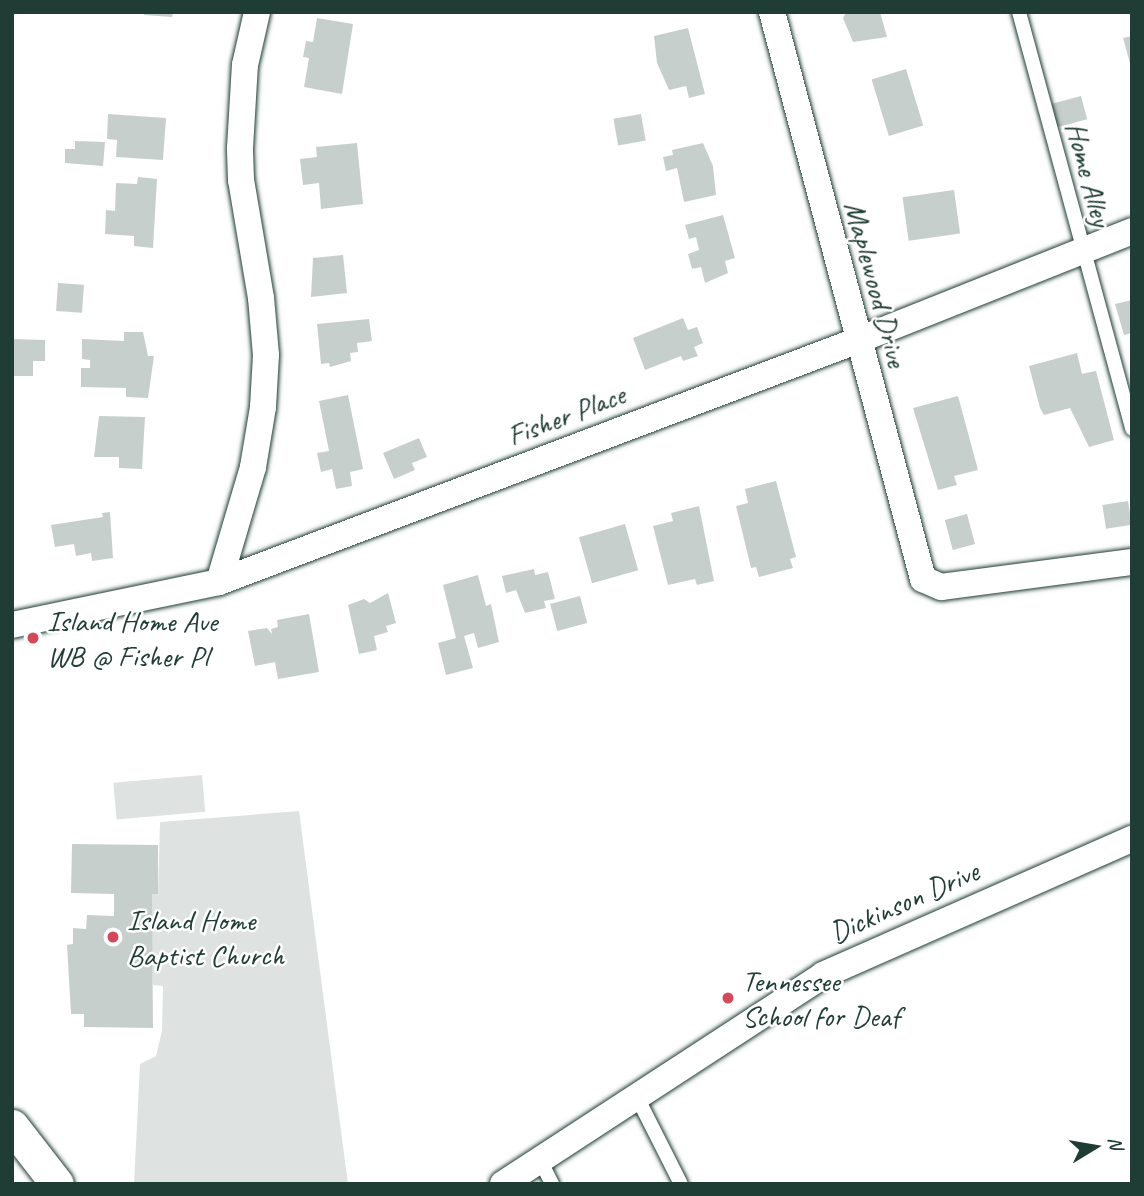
<!DOCTYPE html>
<style>
body{margin:0}
#map{position:relative;width:1144px;height:1196px;overflow:hidden;background:#fff;font-family:Caveat,sans-serif}
div>[style]{position:absolute}
.green>*{inset:0;background:#dee3e2;transform-origin:0 0}
.building>*{inset:0;background:#c7cfcc;transform-origin:0 0}
.roads{filter:drop-shadow(0 0 2px #1f3d34) drop-shadow(0 0 2px #1f3d34)}
.service>*{height:14px;margin:-7px;padding:0 7px;transform-origin:7px;border-radius:7px;background:#fff}
.minor>*{height:26px;margin:-13px;padding:0 13px;transform-origin:13px;border-radius:13px;background:#fff}
.tertiary>*{height:33px;margin:-16.5px;padding:0 16.5px;transform-origin:16.5px;border-radius:16.5px;background:#fff}
.dots>*{width:19px;height:19px;translate:-50% -50%;box-sizing:border-box;border:4px solid #fff;border-radius:50%}
span{translate:-50% -50%;white-space:nowrap;text-align:center;line-height:1.15;-webkit-text-stroke:5px #fff;paint-order:stroke}
.street-label{font-size:30px;color:#1f3d34}
.poi-label{font-size:30px;color:#1f3d34}
.left{translate:0 -50%;text-align:left}
.frame{position:absolute;inset:0;border:14px solid #1f3d34;pointer-events:none}
.north{position:absolute;left:1060px;top:1112px;width:70px;height:70px;-webkit-text-stroke:5px #fff;paint-order:stroke;rotate:79deg;font-size:19px;font-weight:700;line-height:28px;text-align:center;color:#1f3d34}
.north::after{content:'';display:block;margin:auto;width:24px;height:32px;background:#1f3d34;clip-path:polygon(50% 0,100% 100%,50% 72%,0 100%)}
</style>
<div id="map">
<div class="green">
<i style="left:202px;top:775px;width:37px;height:89px;rotate:85deg"></i>
<i style="clip-path:polygon(299px 811px,348px 1184px,134px 1184px,140px 1064px,156px 1056px,162px 1031px,163px 986px,153px 985px,151px 915px,152px 894px,158px 894px,160px 822px)"></i>
</div>
<div class="building">
<i style="clip-path:polygon(145px 12px,173px 12px,172px 17px,144px 15px)"></i>
<i style="clip-path:polygon(846px 12px,880px 12px,887px 37px,853px 42px,843px 18px)"></i>
<i style="clip-path:polygon(317px 18px,353px 24px,342px 94px,304px 87px,309px 58px,303px 57px,306px 41px,313px 42px)"></i>
<i style="clip-path:polygon(688px 28px,705px 94px,689px 98px,686px 86px,669px 90px,657px 63px,654px 36px)"></i>
<i style="clip-path:polygon(1132px 36px,1132px 67px,1131px 67px,1123px 38px)"></i>
<i style="left:906px;top:69px;width:59px;height:36px;rotate:73deg"></i>
<i style="left:1081px;top:96px;width:24px;height:31px;rotate:75deg"></i>
<i style="clip-path:polygon(108px 114px,166px 118px,163px 160px,116px 157px,117px 140px,107px 139px)"></i>
<i style="left:641px;top:114px;width:27px;height:28px;rotate:80deg"></i>
<i style="clip-path:polygon(75px 141px,105px 142px,103px 166px,65px 163px,65px 149px,75px 149px)"></i>
<i style="clip-path:polygon(357px 143px,363px 204px,321px 209px,319px 183px,303px 185px,300px 159px,317px 157px,316px 147px)"></i>
<i style="clip-path:polygon(703px 143px,713px 166px,716px 195px,684px 202px,677px 168px,666px 171px,663px 157px,673px 155px,672px 150px)"></i>
<i style="clip-path:polygon(138px 177px,157px 179px,153px 248px,134px 246px,134px 236px,105px 234px,106px 210px,115px 211px,116px 183px,137px 184px)"></i>
<i style="left:954px;top:190px;width:44px;height:52px;rotate:82deg"></i>
<i style="clip-path:polygon(723px 215px,735px 258px,725px 261px,728px 273px,705px 283px,701px 267px,692px 269px,688px 254px,699px 250px,696px 237px,689px 239px,685px 225px)"></i>
<i style="clip-path:polygon(343px 255px,347px 293px,311px 297px,313px 258px)"></i>
<i style="left:58px;top:283px;width:26px;height:28px;rotate:4deg"></i>
<i style="clip-path:polygon(1132px 300px,1132px 333px,1124px 335px,1115px 304px)"></i>
<i style="clip-path:polygon(683px 318px,688px 330px,697px 327px,703px 343px,694px 347px,698px 356px,683px 361px,681px 356px,645px 370px,633px 338px)"></i>
<i style="clip-path:polygon(369px 319px,372px 341px,357px 343px,358px 352px,350px 353px,351px 361px,330px 367px,329px 363px,321px 364px,317px 324px)"></i>
<i style="clip-path:polygon(124px 332px,143px 332px,148px 356px,154px 356px,148px 398px,126px 397px,126px 388px,81px 387px,81px 368px,90px 368px,90px 360px,82px 359px,82px 339px,124px 341px)"></i>
<i style="clip-path:polygon(13px 339px,45px 340px,45px 361px,33px 361px,33px 376px,12px 376px)"></i>
<i style="clip-path:polygon(1077px 353px,1082px 374px,1071px 376px,1096px 371px,1114px 440px,1089px 447px,1070px 408px,1044px 415px,1040px 408px,1029px 366px)"></i>
<i style="clip-path:polygon(348px 395px,363px 469px,350px 472px,352px 486px,336px 489px,332px 469px,321px 472px,317px 453px,329px 451px,319px 401px)"></i>
<i style="clip-path:polygon(958px 396px,978px 470px,954px 476px,957px 485px,938px 490px,913px 408px)"></i>
<i style="clip-path:polygon(99px 416px,145px 417px,142px 469px,119px 468px,119px 457px,94px 457px)"></i>
<i style="clip-path:polygon(419px 438px,427px 457px,412px 463px,415px 470px,394px 479px,383px 453px)"></i>
<i style="clip-path:polygon(776px 481px,796px 557px,790px 559px,793px 568px,759px 577px,756px 567px,751px 568px,736px 506px,748px 503px,745px 489px)"></i>
<i style="left:1128px;top:501px;width:24px;height:26px;rotate:81deg"></i>
<i style="clip-path:polygon(699px 506px,714px 581px,697px 585px,695px 579px,668px 585px,653px 526px,673px 521px,671px 513px)"></i>
<i style="clip-path:polygon(110px 512px,113px 558px,92px 561px,91px 553px,76px 556px,74px 544px,55px 547px,51px 525px,103px 517px,102px 513px)"></i>
<i style="left:967px;top:514px;width:31px;height:23px;rotate:75deg"></i>
<i style="left:625px;top:524px;width:48px;height:48px;rotate:74deg"></i>
<i style="clip-path:polygon(534px 569px,535px 575px,548px 572px,555px 599px,544px 601px,546px 608px,525px 613px,516px 590px,506px 593px,502px 576px)"></i>
<i style="clip-path:polygon(478px 575px,486px 606px,491px 604px,499px 642px,478px 648px,474px 633px,464px 636px,473px 668px,446px 675px,438px 643px,456px 638px,443px 585px)"></i>
<i style="clip-path:polygon(388px 593px,396px 623px,386px 626px,388px 632px,374px 636px,377px 650px,359px 654px,348px 605px,364px 599px,370px 603px)"></i>
<i style="left:580px;top:596px;width:28px;height:31px;rotate:75deg"></i>
<i style="clip-path:polygon(309px 614px,319px 672px,278px 679px,275px 662px,255px 666px,248px 631px,267px 628px,272px 634px,271px 629px,278px 627px,277px 620px)"></i>
<i style="clip-path:polygon(72px 844px,158px 845px,158px 894px,152px 894px,153px 1028px,84px 1027px,84px 1014px,71px 1014px,67px 945px,73px 944px,73px 928px,86px 929px,87px 915px,114px 916px,114px 894px,71px 893px)"></i>
</div>
<div class="roads">
<div class="service">
<i style="left:1019px;top:12px;width:432px;rotate:74.8deg"></i>
<i style="left:637px;top:1097px;width:97px;rotate:63.2deg"></i>
<i style="left:540px;top:1160px;width:27px;rotate:63deg"></i>
</div>
<div class="minor">
<i style="left:772px;top:12px;width:587px;rotate:75.09deg"></i>
<i style="left:923px;top:579px;width:20px;rotate:24deg"></i>
<i style="left:941px;top:587px;width:193px;rotate:-7.5deg"></i>
<i style="left:219px;top:582px;width:120px;rotate:-73.5deg"></i>
<i style="left:253px;top:467px;width:61px;rotate:-80.5deg"></i>
<i style="left:263px;top:407px;width:52px;rotate:-86.7deg"></i>
<i style="left:266px;top:355px;width:57px;rotate:-95deg"></i>
<i style="left:261px;top:298px;width:120px;rotate:-99.6deg"></i>
<i style="left:241px;top:180px;width:32px;rotate:-92deg"></i>
<i style="left:240px;top:148px;width:83px;rotate:-86.6deg"></i>
<i style="left:245px;top:65px;width:54px;rotate:-77.2deg"></i>
<i style="left:12px;top:625px;width:211px;rotate:-11.7deg"></i>
<i style="left:219px;top:582px;width:681px;rotate:-20.72deg"></i>
<i style="left:856px;top:341px;width:297px;rotate:-21.7deg"></i>
<i style="left:503px;top:1184px;width:382px;rotate:-33.1deg"></i>
<i style="left:823px;top:975px;width:338px;rotate:-23.8deg"></i>
</div>
<div class="tertiary">
<i style="left:12px;top:1126px;width:73px;rotate:52.2deg"></i>
</div>
</div>
<div class="dots">
<i style="left:33px;top:638px;background:#d1495b"></i>
<i style="left:113px;top:937px;background:#d1495b"></i>
<i style="left:728px;top:998px;background:#d1495b"></i>
</div>
<div class="street-label">
<span style="left:1089px;top:174px;rotate:75deg">Home Alley</span>
<span style="left:876px;top:284px;rotate:75deg">Maplewood Drive</span>
<span style="left:566px;top:415px;rotate:-21deg">Fisher Place</span>
<span style="left:904px;top:902px;rotate:-24deg">Dickinson Drive</span>
</div>
<div class="poi-label">
<span class="left" style="left:47px;top:638px">Island Home Ave<br>WB @ Fisher Pl</span>
<span class="left" style="left:127px;top:937px">Island Home<br>Baptist Church</span>
<span class="left" style="left:742px;top:998px">Tennessee<br>School for Deaf</span>
</div>
<div class="frame"></div>
<div class="north">N</div>
</div>
